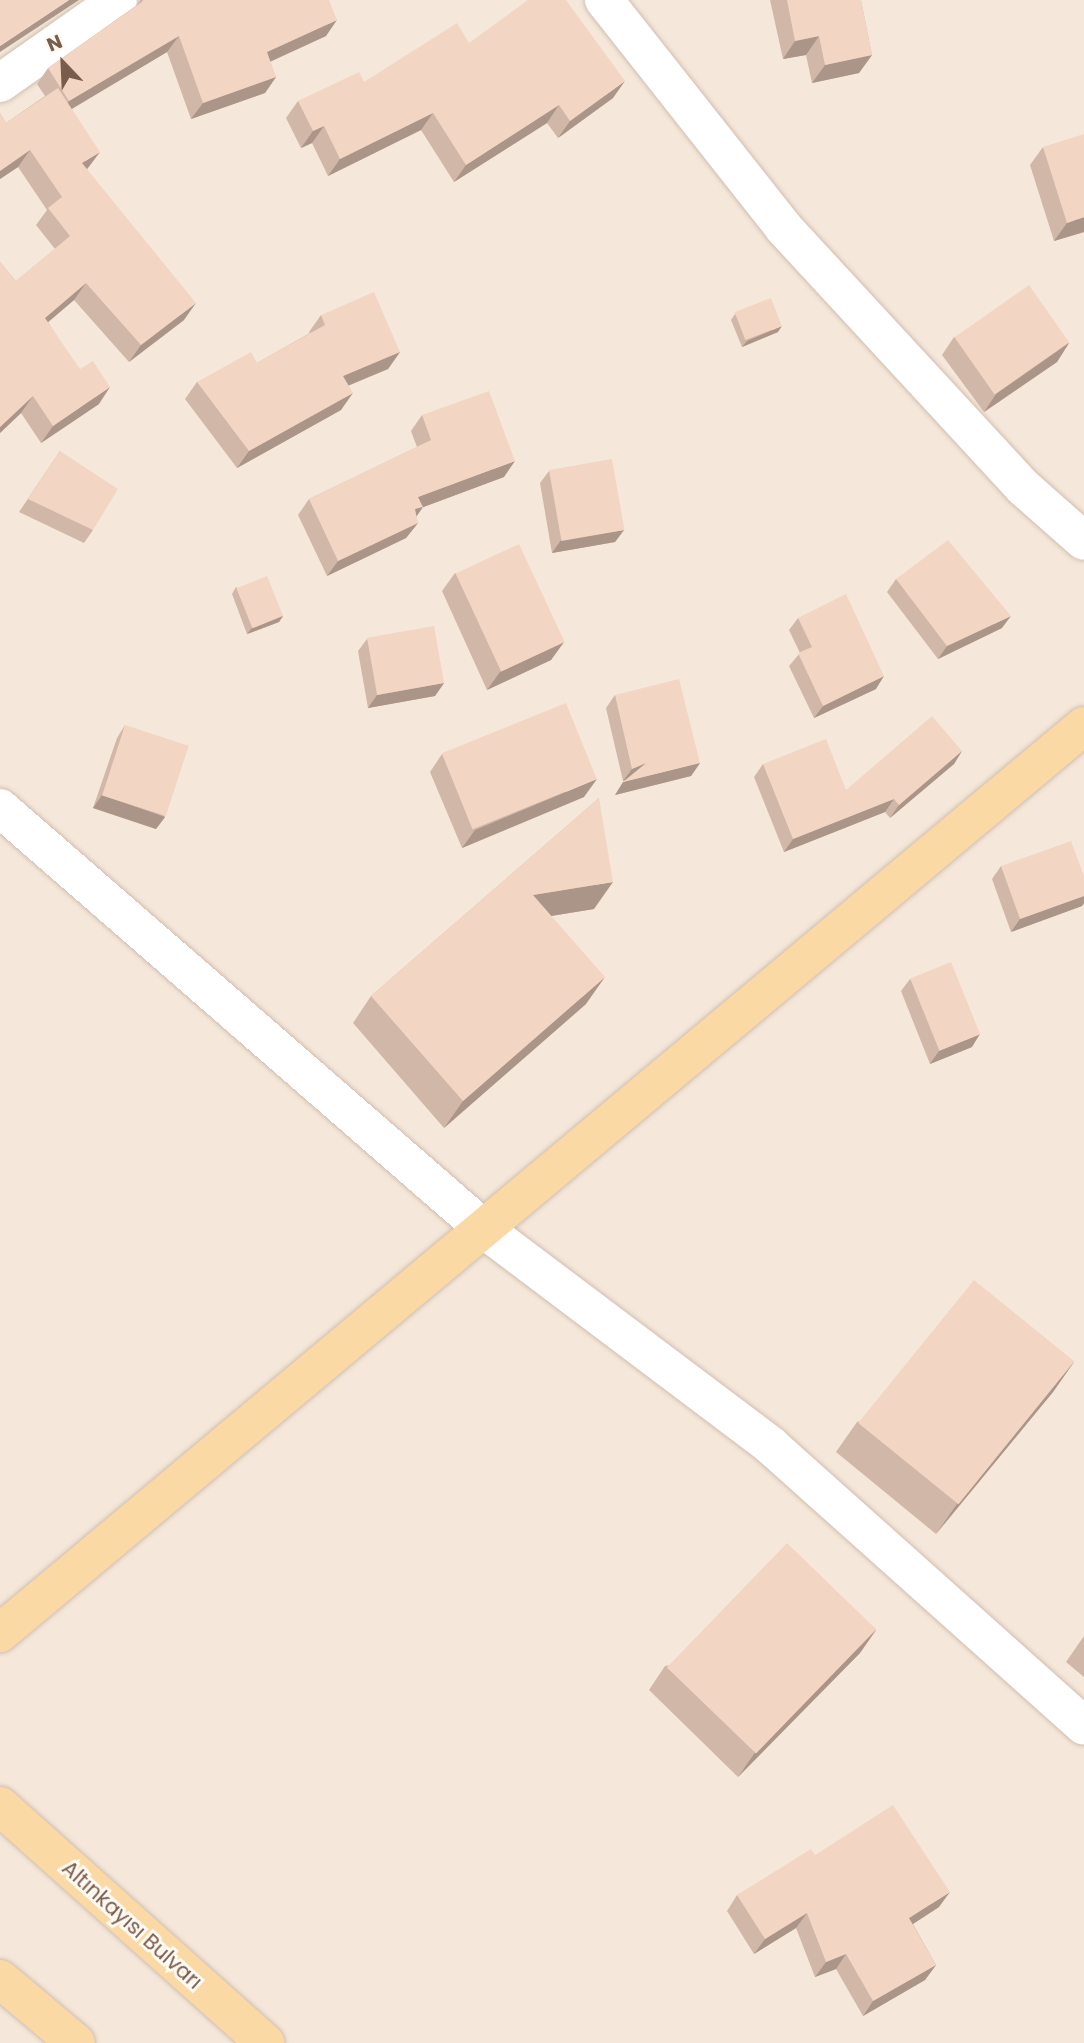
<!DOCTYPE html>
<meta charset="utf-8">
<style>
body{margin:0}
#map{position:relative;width:1084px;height:2043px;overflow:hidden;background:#fdf6ec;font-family:Poppins,sans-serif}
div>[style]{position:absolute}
.residential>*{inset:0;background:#f5e8da;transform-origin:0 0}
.roads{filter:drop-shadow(0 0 2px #d1beb0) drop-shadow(0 0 2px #d1beb0)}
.minor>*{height:38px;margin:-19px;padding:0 19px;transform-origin:19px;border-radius:19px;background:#fff}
.major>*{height:38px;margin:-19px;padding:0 19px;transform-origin:19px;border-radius:19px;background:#fbd9a5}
.wall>*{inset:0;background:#d1b7a8}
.shaded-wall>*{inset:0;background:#aa9588}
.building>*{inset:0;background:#f3d5c3;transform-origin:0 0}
span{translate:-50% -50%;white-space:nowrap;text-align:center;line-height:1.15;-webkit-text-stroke:6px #fffaf3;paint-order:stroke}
.street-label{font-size:21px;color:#7a5c4d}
.north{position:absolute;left:28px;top:28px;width:70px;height:70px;-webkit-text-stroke:5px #fffaf3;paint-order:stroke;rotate:337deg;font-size:19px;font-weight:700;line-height:28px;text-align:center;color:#7a5c4d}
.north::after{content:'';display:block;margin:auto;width:24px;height:32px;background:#7a5c4d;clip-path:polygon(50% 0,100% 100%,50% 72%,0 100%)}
</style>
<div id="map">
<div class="residential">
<i style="left:0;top:0;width:1084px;height:2043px"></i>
</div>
<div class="roads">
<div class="minor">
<i style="left:604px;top:0;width:289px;rotate:51.7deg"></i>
<i style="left:783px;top:227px;width:354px;rotate:47.3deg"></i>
<i style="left:1023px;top:487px;width:81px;rotate:41.5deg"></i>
<i style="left:0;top:83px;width:144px;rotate:-35.1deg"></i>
<i style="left:0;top:808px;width:643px;rotate:41.03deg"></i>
<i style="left:485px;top:1230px;width:357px;rotate:37deg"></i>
<i style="left:770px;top:1445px;width:421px;rotate:41.8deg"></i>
</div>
<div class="major">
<i style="left:0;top:1633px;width:1413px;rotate:-39.92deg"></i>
<i style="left:0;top:1806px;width:356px;rotate:41.8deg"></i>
<i style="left:0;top:1979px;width:99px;rotate:40.1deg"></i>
</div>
</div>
<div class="wall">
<i style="clip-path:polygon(140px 0,329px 0,326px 36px,270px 62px,276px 77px,265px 93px,191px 119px,167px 52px,72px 109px,88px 168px,87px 169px,184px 320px,129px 362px,74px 300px,48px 322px,99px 404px,41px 443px,21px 413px,0 433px,0 262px,16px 281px,55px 249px,36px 225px,47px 210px,18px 167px,0 179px,0 113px,6px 123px,45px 96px,37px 84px,48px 68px,137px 5px)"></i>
<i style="clip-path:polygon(770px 0,861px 0,872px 55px,859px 73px,812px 83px,806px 55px,783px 59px)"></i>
<i style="clip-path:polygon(469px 43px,613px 98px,558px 138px,547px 123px,454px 182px,421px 130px,328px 176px,312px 143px,301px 148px,286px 118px,298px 101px,364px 82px)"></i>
<i style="clip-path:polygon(1043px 147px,1084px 232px,1054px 241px,1030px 165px)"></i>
<i style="clip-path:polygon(735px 314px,778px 332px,742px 347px,731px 320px)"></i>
<i style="clip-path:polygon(321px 315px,400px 352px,388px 369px,348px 385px,341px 410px,237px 468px,185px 399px,197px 382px,257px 363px,310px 333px,309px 332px)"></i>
<i style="clip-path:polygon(954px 337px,1069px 343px,1057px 362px,984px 412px,942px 355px)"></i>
<i style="clip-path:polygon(422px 415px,504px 477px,423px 507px,416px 516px,418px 523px,406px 538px,327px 576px,298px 515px,309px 499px,417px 447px,411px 431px)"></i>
<i style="clip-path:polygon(60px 451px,93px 530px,84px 543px,19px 512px)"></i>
<i style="clip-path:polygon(549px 471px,624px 530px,615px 542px,552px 553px,540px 483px)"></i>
<i style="clip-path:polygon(455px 573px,564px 642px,551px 660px,487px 690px,442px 591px)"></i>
<i style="clip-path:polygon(896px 579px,1002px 628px,938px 659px,887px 592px)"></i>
<i style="clip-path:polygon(236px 587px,283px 616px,279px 622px,247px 634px,232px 594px)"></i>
<i style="clip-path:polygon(798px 618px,876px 689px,814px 718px,789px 666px,800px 653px,789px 630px)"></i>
<i style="clip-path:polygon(367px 639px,444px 683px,435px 696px,368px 708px,358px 651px)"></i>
<i style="clip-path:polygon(615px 695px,700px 763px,691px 776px,615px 795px,626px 780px,623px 781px,606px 708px)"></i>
<i style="clip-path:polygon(125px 725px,165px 817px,156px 829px,93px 808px,117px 738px)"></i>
<i style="clip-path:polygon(962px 751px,954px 764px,890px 818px,885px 812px,784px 852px,754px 777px,763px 764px,846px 790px)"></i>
<i style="clip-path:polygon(442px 754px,584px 797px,462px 848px,430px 772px)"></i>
<i style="clip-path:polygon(599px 798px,594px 909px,551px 916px,586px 1004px,444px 1128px,353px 1023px,371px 996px)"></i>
<i style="clip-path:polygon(1001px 866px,1084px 876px,1084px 903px,1082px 906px,1011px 932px,992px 879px)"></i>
<i style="clip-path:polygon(910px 979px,972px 1047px,930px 1064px,901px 991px)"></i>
<i style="clip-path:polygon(1074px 1362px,1053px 1392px,936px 1534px,836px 1452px,857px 1422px)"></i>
<i style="clip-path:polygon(876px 1630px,860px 1653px,738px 1777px,649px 1690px,665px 1666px)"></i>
<i style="clip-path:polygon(1084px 1636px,1084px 1677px,1066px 1662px)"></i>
<i style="clip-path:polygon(815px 1855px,939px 1907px,913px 1924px,936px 1965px,925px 1980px,863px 2016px,836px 1969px,815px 1977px,796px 1928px,754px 1954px,727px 1911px,737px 1895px)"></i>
</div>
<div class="shaded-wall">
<i style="clip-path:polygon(69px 0,79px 0,0 52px,0 46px)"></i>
<i style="clip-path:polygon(337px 20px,326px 36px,256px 68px,267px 52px)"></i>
<i style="clip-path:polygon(179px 36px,167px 52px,58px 117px,69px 101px)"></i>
<i style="clip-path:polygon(819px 36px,806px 55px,783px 59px,795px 41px)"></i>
<i style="clip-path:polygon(872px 55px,859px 73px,812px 83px,825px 65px)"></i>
<i style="clip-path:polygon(276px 77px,265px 93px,191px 119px,203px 103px)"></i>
<i style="clip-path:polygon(625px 81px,613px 98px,558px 138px,570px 121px)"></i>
<i style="clip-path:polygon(559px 105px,547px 123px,454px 182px,466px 165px)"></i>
<i style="clip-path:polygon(433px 113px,421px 130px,328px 176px,340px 159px)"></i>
<i style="clip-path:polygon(324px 126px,312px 143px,301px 148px,313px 131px)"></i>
<i style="clip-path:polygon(30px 150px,18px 167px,0 179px,0 171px)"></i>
<i style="clip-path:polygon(100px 152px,88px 168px,70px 180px,82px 163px)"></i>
<i style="clip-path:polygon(1084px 217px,1084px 232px,1054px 241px,1067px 223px)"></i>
<i style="clip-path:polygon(86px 283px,74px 300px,33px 335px,45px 318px)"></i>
<i style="clip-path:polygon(196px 303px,184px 320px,129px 362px,141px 345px)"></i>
<i style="clip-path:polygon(782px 326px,778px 332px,742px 347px,747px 341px)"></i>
<i style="clip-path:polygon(1069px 343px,1057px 362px,984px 412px,996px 394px)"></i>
<i style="clip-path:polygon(400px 352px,388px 369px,331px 393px,343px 376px)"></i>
<i style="clip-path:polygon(110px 387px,99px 404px,41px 443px,53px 426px)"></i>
<i style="clip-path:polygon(353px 393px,341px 410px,237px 468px,249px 451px)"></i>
<i style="clip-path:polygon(33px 396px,21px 413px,0 433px,0 427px)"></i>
<i style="clip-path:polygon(515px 461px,504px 477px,421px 508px,423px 507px,412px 523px,418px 497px)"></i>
<i style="clip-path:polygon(418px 523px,406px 538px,327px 576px,338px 561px)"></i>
<i style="clip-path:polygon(624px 530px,615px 542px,552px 553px,561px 540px)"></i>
<i style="clip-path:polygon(283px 616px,279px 622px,247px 634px,252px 628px)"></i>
<i style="clip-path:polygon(1011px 616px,1002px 628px,938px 659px,947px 646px)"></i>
<i style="clip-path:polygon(564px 642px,551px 660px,487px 690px,500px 672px)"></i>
<i style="clip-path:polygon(884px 676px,876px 689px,814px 718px,823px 706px)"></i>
<i style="clip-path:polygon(444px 683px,435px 696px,368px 708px,377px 695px)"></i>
<i style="clip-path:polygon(962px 751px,954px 764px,890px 818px,899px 805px)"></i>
<i style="clip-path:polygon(646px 763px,637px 776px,623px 781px,632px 769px)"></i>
<i style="clip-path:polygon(700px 763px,691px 776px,615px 795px,623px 782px)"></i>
<i style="clip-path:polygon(597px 779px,584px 797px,462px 848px,475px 830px)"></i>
<i style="clip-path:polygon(102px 795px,165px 817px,156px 829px,93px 808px)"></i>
<i style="clip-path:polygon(894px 799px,885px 812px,784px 852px,793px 839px)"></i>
<i style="clip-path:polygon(613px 882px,594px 909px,514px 922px,533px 895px)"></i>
<i style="clip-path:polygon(1084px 896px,1084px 903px,1082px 906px,1011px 932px,1020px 919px)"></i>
<i style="clip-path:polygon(605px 977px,586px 1004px,444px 1128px,463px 1101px)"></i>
<i style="clip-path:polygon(980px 1034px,972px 1047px,930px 1064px,939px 1051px)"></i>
<i style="clip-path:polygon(1074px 1362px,1053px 1392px,936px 1534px,957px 1504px)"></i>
<i style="clip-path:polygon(876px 1630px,860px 1653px,738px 1777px,754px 1754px)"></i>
<i style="clip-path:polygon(950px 1892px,939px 1907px,899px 1933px,909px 1918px)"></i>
<i style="clip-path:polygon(807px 1913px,796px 1928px,754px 1954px,765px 1939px)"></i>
<i style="clip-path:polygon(846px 1954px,836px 1969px,815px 1977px,826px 1962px)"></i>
<i style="clip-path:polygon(936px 1965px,925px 1980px,863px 2016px,873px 2001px)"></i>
</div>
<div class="building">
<i style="clip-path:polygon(0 0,69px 0,0 46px)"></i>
<i style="clip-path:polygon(143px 0,329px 0,337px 20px,267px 52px,276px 77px,203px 103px,179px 36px,69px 101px,48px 68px,142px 2px)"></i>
<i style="clip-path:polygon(528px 0,566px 0,625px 81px,570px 121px,559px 105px,466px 165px,433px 113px,340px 159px,324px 126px,313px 131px,298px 101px,359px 72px,364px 82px,457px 23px,469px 43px)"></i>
<i style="clip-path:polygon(787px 0,861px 0,872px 55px,825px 65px,819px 36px,795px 41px)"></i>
<i style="clip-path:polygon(58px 88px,100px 152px,82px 163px,196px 303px,141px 345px,86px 283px,45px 318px,80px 369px,93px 361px,110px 387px,53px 426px,33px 396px,0 427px,0 262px,16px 281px,70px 236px,48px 208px,62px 197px,30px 150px,0 171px,0 113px,6px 123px)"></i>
<i style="clip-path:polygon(1084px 134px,1084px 217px,1067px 223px,1043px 147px)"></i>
<i style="left:1029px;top:285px;width:70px;height:91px;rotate:55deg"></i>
<i style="clip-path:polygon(374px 292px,400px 352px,343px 376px,353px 393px,249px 451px,197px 382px,251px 352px,257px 363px,325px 325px,321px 315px)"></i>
<i style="left:771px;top:298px;width:30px;height:39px;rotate:69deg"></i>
<i style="clip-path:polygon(489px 391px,515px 461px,418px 497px,423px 507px,415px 509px,418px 523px,338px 561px,309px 499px,431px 440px,422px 415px)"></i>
<i style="clip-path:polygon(60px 451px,118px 489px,93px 530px,28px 499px)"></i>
<i style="left:612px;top:459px;width:72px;height:64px;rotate:80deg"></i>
<i style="clip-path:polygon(948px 540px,1011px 616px,947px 646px,896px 579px)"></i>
<i style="left:519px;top:544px;width:108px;height:70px;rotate:65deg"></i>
<i style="left:267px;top:576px;width:43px;height:33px;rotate:68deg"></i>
<i style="clip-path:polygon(846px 594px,884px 676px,823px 706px,798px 653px,812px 647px,798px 618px)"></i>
<i style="left:434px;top:626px;width:58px;height:68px;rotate:80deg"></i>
<i style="clip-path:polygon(679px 679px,700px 763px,623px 782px,646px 763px,632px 769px,615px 695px)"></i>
<i style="left:566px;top:703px;width:82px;height:134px;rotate:68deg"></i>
<i style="clip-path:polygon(932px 716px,962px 751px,899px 805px,894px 799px,793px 839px,763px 764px,826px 739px,846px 790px)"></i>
<i style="left:125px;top:725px;width:67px;height:74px;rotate:18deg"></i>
<i style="clip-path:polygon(599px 798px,613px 882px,533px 895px,605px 977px,463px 1101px,371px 996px)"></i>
<i style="clip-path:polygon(1071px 841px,1084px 876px,1084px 896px,1020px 919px,1001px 866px)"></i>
<i style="left:951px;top:962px;width:78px;height:44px;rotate:68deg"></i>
<i style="left:974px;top:1280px;width:129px;height:184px;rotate:39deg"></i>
<i style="left:787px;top:1543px;width:124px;height:173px;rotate:44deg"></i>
<i style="clip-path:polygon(893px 1805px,950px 1892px,909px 1918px,936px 1965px,873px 2001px,846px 1954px,826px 1962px,807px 1913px,765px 1939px,737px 1895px,811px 1849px,815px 1855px)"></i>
</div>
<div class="street-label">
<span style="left:132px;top:1925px;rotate:42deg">Altınkayısı Bulvarı</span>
</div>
<div class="north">N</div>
</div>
